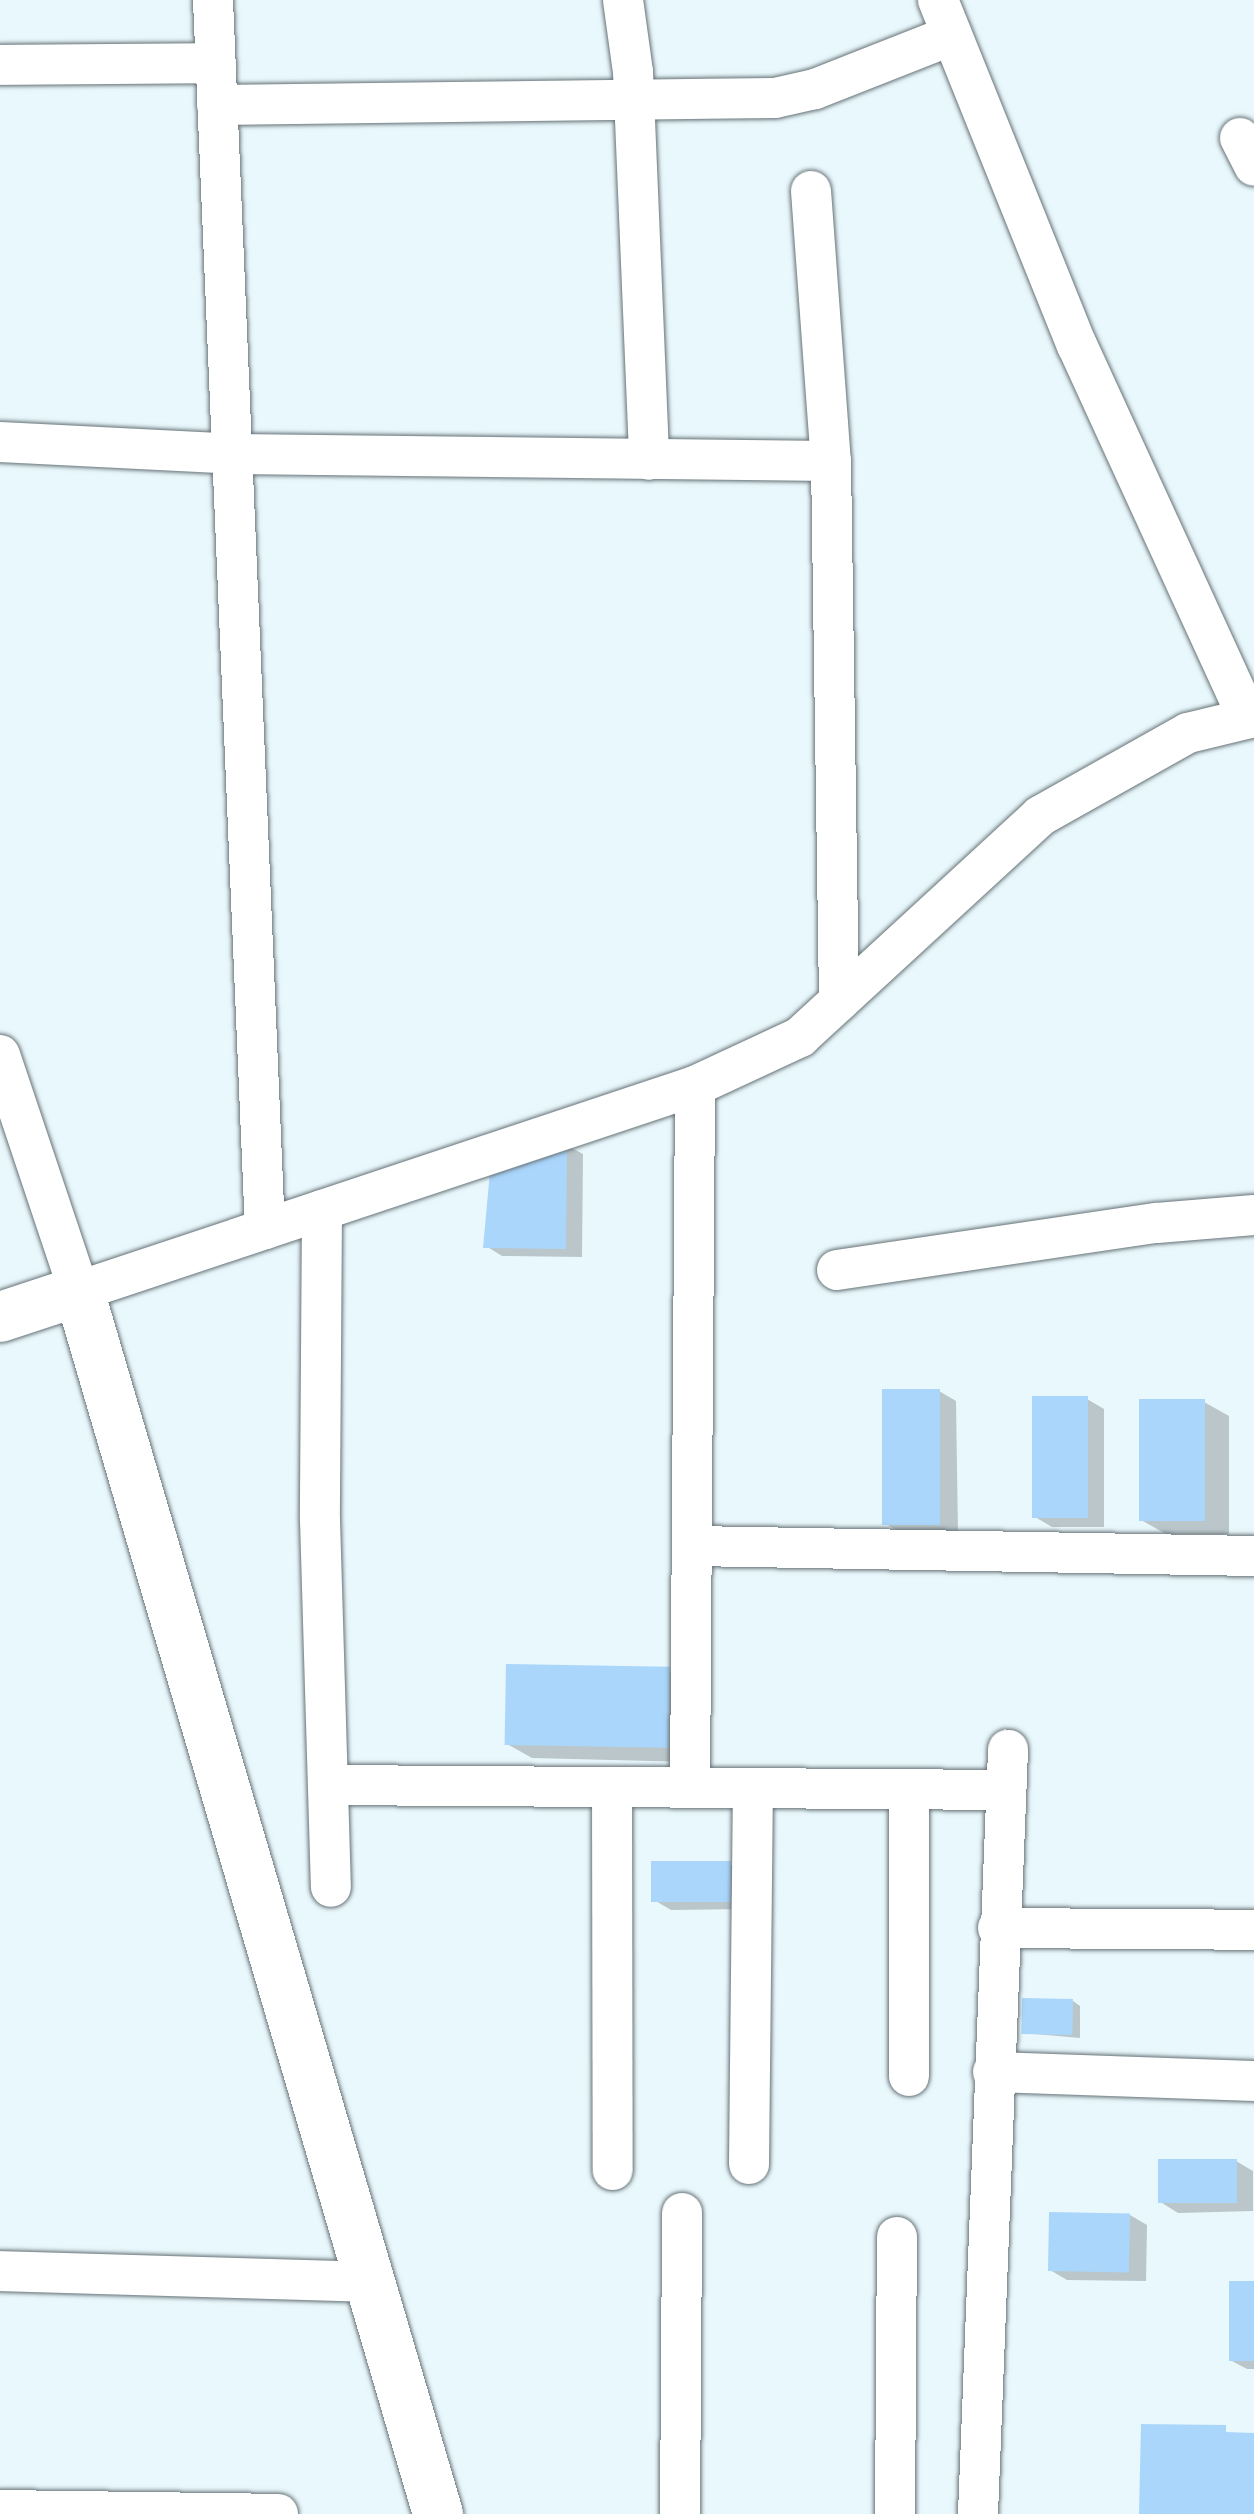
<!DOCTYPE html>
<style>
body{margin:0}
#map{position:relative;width:1254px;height:2514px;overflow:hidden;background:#e9f8fc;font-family:"IBM Plex Sans",sans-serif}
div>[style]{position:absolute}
.shadow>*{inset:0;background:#0003}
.building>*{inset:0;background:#abd6fc;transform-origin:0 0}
.roads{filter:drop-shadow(0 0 2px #667277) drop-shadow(0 0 2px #667277)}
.minor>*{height:40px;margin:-20px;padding:0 20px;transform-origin:20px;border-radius:20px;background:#fff}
.tertiary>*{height:50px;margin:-25px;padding:0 25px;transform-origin:25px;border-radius:25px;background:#fff}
span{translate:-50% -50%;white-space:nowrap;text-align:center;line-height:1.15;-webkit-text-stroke:8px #e9f8fc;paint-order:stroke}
</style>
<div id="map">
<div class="shadow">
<i style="clip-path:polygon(566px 1145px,583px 1154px,582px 1257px,502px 1256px,486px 1246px)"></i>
<i style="clip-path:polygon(939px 1391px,956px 1401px,958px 1534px,903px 1534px,886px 1524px)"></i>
<i style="clip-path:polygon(1087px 1399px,1104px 1409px,1104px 1527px,1052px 1527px,1035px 1517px)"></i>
<i style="clip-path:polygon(1204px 1402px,1229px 1416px,1229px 1534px,1166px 1534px,1141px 1520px)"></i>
<i style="clip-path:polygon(669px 1671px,694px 1685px,692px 1762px,532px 1758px,507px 1744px)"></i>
<i style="clip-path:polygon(730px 1864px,747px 1874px,747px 1909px,671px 1910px,654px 1900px)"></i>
<i style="clip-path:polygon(1073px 2001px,1080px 2006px,1080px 2038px,1024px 2033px)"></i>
<i style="clip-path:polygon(1236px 2161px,1253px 2171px,1253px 2211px,1178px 2213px,1162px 2203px)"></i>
<i style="clip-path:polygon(1130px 2215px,1147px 2225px,1146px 2281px,1067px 2280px,1050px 2270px)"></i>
<i style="clip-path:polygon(1254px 2283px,1254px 2369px,1247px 2369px,1230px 2360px)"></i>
</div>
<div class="building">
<i style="clip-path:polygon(567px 1142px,566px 1249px,483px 1248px,491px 1160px)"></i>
<i style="left:882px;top:1389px;width:58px;height:136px"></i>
<i style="left:1032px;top:1396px;width:56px;height:122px"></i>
<i style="left:1139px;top:1399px;width:66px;height:122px"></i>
<i style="left:506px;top:1664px;width:164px;height:81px;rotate:1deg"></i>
<i style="left:651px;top:1861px;width:80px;height:41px"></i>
<i style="left:1022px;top:1998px;width:51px;height:36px;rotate:1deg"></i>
<i style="left:1237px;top:2159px;width:44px;height:79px;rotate:90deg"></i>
<i style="left:1049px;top:2212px;width:81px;height:59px;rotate:1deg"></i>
<i style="left:1229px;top:2281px;width:25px;height:80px"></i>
<i style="clip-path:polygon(1141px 2424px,1226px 2425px,1226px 2432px,1254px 2433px,1254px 2514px,1139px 2514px)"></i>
</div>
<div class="roads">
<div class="minor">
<i style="left:213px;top:0;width:1230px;rotate:87.58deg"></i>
<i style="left:623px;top:0;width:73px;rotate:82.1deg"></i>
<i style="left:633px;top:72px;width:388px;rotate:87.6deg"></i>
<i style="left:938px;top:0;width:372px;rotate:68.1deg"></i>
<i style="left:1077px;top:345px;width:410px;rotate:65.4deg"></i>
<i style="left:0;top:65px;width:215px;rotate:-0.5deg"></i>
<i style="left:217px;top:105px;width:558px;rotate:-0.72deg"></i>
<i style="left:775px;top:98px;width:41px;rotate:-12.7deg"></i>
<i style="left:815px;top:89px;width:147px;rotate:-21.5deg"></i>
<i style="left:1240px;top:138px;width:31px;rotate:63deg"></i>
<i style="left:811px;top:191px;width:271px;rotate:85.8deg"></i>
<i style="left:831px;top:461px;width:540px;rotate:89.15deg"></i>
<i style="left:0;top:442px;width:234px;rotate:2.9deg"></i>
<i style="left:234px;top:454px;width:597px;rotate:0.67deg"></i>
<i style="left:0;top:1055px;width:249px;rotate:71.5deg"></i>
<i style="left:79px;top:1291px;width:649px;rotate:-18.41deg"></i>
<i style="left:695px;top:1086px;width:116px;rotate:-25deg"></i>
<i style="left:800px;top:1037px;width:326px;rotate:-42.6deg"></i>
<i style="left:1040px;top:816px;width:170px;rotate:-29.3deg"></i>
<i style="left:1188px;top:733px;width:68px;rotate:-13.6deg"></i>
<i style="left:322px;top:1210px;width:310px;rotate:90.4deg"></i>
<i style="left:320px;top:1520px;width:367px;rotate:88.3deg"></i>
<i style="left:837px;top:1270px;width:323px;rotate:-8.4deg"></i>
<i style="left:1157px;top:1223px;width:97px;rotate:-4.7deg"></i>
<i style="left:693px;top:1546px;width:560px;rotate:1.02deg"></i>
<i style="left:328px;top:1785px;width:678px;rotate:0.42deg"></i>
<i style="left:612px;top:1787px;width:383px;rotate:89.9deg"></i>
<i style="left:690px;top:1788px;width:702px;rotate:-89.59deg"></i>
<i style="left:909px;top:1790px;width:286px;rotate:90deg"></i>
<i style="left:998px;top:1928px;width:256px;rotate:0.4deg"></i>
<i style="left:993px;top:2072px;width:261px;rotate:2deg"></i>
<i style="left:749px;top:2164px;width:375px;rotate:-89.4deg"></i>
<i style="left:0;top:2271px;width:371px;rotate:1.7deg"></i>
<i style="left:0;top:2510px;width:278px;rotate:0.8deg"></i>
<i style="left:680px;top:2514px;width:301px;rotate:-89.6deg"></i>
<i style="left:895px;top:2514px;width:277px;rotate:-89.6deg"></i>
<i style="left:978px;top:2514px;width:765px;rotate:-87.75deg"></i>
</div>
<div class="tertiary">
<i style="left:0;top:1317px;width:83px;rotate:-18.2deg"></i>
<i style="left:79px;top:1291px;width:1275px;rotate:73.64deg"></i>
</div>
</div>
</div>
